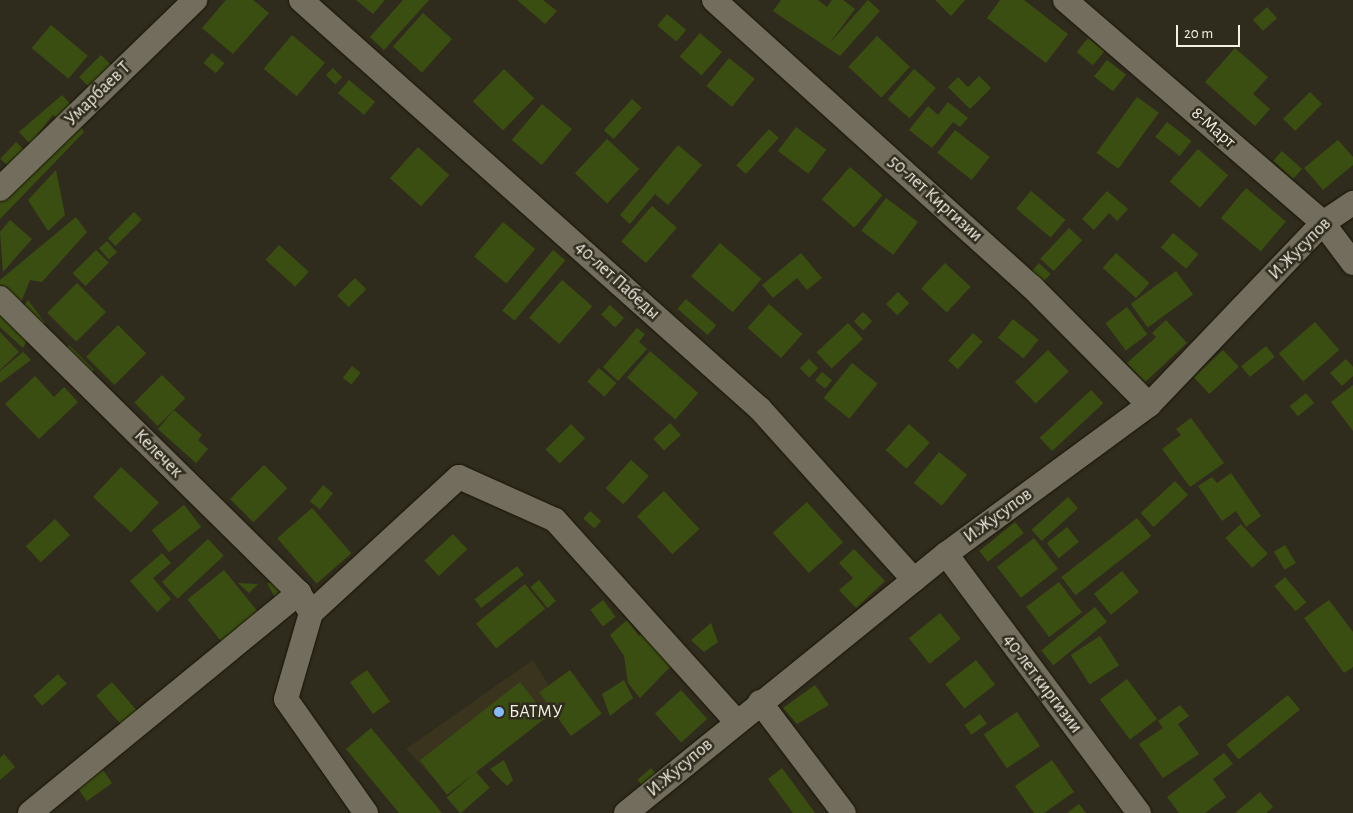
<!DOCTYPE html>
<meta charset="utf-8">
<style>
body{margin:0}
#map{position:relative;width:1353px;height:813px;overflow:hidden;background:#302c1d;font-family:"Alegreya Sans",sans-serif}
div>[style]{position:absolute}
.built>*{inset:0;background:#3a341e}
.building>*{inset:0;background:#3b4e11;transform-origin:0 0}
.roads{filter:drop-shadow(0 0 1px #181406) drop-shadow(0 0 1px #181406)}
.minor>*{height:24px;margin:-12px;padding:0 12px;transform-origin:12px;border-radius:12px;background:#726d5d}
.dots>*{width:14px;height:14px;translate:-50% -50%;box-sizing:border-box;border:2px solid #302c1d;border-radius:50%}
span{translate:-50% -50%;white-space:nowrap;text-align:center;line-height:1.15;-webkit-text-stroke:5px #302c1d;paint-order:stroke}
.street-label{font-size:18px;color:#f3f0e6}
.poi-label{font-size:18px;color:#f3f0e6}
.left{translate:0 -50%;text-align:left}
.scale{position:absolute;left:1176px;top:25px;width:64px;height:22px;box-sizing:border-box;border:2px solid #f3f0e6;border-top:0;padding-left:6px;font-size:15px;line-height:18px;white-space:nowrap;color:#f3f0e6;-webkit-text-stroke:4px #302c1d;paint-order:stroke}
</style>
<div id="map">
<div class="built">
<i style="clip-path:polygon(533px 660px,557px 699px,442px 787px,406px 749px)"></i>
</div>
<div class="building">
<i style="clip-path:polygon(226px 0,253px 0,269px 13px,233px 54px,202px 28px)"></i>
<i style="clip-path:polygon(356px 0,385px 0,373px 14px)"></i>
<i style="clip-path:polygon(403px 0,429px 0,384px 50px,370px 37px)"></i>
<i style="clip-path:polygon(517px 0,543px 0,557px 11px,545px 24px)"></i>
<i style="clip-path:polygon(781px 0,818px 0,827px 7px,832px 0,843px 0,855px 9px,829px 44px,868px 0,880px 11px,840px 56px,773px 11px)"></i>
<i style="clip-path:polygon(935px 0,965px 0,951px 16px)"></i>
<i style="clip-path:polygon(1000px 0,1024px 0,1068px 34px,1046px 63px,987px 18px)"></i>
<i style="left:1267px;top:7px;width:15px;height:19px;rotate:48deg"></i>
<i style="left:423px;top:13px;width:39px;height:45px;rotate:42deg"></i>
<i style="left:667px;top:14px;width:25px;height:15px;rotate:40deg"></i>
<i style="left:51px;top:25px;width:48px;height:30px;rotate:40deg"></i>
<i style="left:700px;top:33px;width:29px;height:31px;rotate:41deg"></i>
<i style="left:292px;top:35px;width:43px;height:44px;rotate:40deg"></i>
<i style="left:877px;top:36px;width:45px;height:42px;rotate:43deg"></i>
<i style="left:1088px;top:38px;width:21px;height:18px;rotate:39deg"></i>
<i style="clip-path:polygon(1235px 48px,1268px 77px,1253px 94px,1270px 109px,1255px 126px,1205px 82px)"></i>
<i style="left:212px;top:53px;width:16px;height:13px;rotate:40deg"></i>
<i style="left:101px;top:55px;width:14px;height:31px;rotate:45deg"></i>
<i style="left:729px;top:58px;width:33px;height:36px;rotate:39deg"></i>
<i style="left:1107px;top:60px;width:24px;height:21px;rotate:38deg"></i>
<i style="left:333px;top:68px;width:13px;height:10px;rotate:45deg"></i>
<i style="left:504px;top:69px;width:42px;height:45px;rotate:44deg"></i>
<i style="left:914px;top:69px;width:29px;height:40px;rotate:41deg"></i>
<i style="clip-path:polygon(979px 76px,991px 88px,970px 109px,948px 87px,958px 77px,968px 87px)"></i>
<i style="left:349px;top:80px;width:34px;height:17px;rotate:40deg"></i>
<i style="left:1310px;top:92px;width:17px;height:38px;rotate:45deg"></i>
<i style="clip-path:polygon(62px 95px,74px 108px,62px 122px,53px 115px,30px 144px,19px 132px)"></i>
<i style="left:1137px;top:97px;width:27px;height:69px;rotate:36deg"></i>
<i style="left:632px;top:99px;width:13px;height:42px;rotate:42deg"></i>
<i style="clip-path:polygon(948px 102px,968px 118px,960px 127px,953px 122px,932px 148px,909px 130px,928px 106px,938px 115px)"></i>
<i style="left:542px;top:104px;width:39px;height:47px;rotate:40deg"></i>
<i style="left:1167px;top:122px;width:31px;height:19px;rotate:38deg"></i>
<i style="clip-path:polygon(78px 123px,84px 132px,0 219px,0 196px)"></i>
<i style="left:796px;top:127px;width:38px;height:30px;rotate:37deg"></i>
<i style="left:769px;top:129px;width:13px;height:49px;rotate:42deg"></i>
<i style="left:955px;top:130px;width:44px;height:29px;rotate:38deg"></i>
<i style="left:607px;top:139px;width:44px;height:47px;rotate:43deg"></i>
<i style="clip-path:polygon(1338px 140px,1353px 157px,1353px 165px,1323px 190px,1304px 168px)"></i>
<i style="left:16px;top:142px;width:16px;height:23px;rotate:43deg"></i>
<i style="clip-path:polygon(678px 145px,702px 165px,668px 205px,655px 194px,630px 224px,620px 215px)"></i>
<i style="left:418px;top:147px;width:42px;height:42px;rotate:42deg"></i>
<i style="left:1198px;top:149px;width:40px;height:43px;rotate:41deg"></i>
<i style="left:1282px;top:151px;width:27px;height:13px;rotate:42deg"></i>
<i style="left:850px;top:167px;width:43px;height:43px;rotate:41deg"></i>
<i style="clip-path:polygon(56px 170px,65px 215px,48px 231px,28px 200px)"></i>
<i style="left:1246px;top:188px;width:52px;height:39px;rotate:40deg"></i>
<i style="left:1031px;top:191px;width:45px;height:23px;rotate:40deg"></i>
<i style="clip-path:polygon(1107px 191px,1128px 209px,1117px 221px,1109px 213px,1094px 230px,1082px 219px)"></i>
<i style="left:886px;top:198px;width:40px;height:41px;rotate:37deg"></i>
<i style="left:652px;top:206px;width:33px;height:47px;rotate:41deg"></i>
<i style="left:134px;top:212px;width:11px;height:37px;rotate:45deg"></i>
<i style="clip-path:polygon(76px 217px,87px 232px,42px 282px,30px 280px,18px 310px,0 293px,0 280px)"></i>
<i style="clip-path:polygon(10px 220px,32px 239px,3px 272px,0 232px)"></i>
<i style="left:503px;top:222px;width:42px;height:45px;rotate:40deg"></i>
<i style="left:1069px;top:228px;width:18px;height:42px;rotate:43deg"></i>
<i style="left:1173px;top:233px;width:33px;height:19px;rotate:40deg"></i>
<i style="left:107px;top:241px;width:15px;height:11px;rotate:48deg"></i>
<i style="left:720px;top:243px;width:55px;height:44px;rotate:41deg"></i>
<i style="left:279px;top:245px;width:40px;height:20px;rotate:42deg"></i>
<i style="left:96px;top:250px;width:18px;height:33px;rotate:45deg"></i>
<i style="left:553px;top:250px;width:16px;height:79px;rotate:40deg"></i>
<i style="clip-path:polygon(801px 253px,822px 278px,807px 290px,797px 278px,773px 298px,762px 285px)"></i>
<i style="left:1116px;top:253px;width:45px;height:20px;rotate:42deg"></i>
<i style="left:945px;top:263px;width:35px;height:35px;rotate:43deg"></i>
<i style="left:1039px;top:263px;width:16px;height:12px;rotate:43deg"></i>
<i style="left:1176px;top:271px;width:29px;height:56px;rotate:54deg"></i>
<i style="left:355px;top:278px;width:16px;height:25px;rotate:45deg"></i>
<i style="left:562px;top:280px;width:40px;height:50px;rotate:41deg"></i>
<i style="left:77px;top:283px;width:41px;height:42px;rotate:45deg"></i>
<i style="left:898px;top:292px;width:16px;height:17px;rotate:45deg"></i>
<i style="left:686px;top:299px;width:40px;height:13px;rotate:41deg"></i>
<i style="clip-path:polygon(28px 300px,45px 323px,42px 328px,19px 312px)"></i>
<i style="clip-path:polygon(0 302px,31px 332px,23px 348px,0 327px)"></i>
<i style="left:769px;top:304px;width:45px;height:32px;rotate:42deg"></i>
<i style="left:610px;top:305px;width:19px;height:13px;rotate:43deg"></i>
<i style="left:1127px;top:307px;width:34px;height:27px;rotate:53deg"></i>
<i style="left:863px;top:312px;width:13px;height:13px;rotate:45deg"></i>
<i style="left:1013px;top:319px;width:33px;height:24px;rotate:39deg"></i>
<i style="clip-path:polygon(1166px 320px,1187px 343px,1145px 382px,1127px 363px,1156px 337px,1152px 333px)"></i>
<i style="left:1315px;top:322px;width:37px;height:48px;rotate:49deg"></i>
<i style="left:848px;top:323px;width:22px;height:43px;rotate:47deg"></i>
<i style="left:118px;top:325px;width:40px;height:45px;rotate:45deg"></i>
<i style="clip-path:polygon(637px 328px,645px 334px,639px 342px,647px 349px,618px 381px,603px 367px)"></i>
<i style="clip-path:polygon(0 332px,19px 352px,0 370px)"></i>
<i style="left:973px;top:333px;width:13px;height:37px;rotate:42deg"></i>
<i style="clip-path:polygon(69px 345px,94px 370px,88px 379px,62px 354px)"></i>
<i style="left:1266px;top:346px;width:14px;height:32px;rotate:51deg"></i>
<i style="left:1048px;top:350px;width:30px;height:46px;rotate:46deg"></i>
<i style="left:1223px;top:350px;width:23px;height:40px;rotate:47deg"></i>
<i style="left:650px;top:351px;width:64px;height:35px;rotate:41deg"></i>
<i style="clip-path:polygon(23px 352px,31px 360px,0 383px,0 371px)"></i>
<i style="left:809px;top:359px;width:13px;height:13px;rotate:45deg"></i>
<i style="clip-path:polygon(1346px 359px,1353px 367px,1353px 376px,1342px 386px,1330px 373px)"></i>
<i style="left:852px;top:363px;width:33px;height:45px;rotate:39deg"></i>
<i style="left:352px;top:366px;width:11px;height:15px;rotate:38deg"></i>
<i style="left:599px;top:368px;width:23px;height:18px;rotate:41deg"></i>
<i style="left:822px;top:372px;width:13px;height:11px;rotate:39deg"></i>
<i style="left:162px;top:375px;width:33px;height:39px;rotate:45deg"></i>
<i style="clip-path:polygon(35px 376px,54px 397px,64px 387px,78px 402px,39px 439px,5px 404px)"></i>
<i style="clip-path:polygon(1353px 385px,1353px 431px,1331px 402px)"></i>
<i style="left:1091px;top:390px;width:18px;height:70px;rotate:47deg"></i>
<i style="left:1306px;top:393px;width:13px;height:21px;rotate:51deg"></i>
<i style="clip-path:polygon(174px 410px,202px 435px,198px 440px,208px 449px,196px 463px,158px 429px)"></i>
<i style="clip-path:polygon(1191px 418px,1224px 463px,1190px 487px,1162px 449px,1181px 435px,1176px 429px)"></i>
<i style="left:670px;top:423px;width:16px;height:23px;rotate:47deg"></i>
<i style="left:571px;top:424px;width:20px;height:36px;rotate:45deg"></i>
<i style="left:909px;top:424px;width:28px;height:35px;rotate:42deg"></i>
<i style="left:939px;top:452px;width:36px;height:40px;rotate:39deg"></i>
<i style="left:631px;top:460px;width:24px;height:38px;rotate:42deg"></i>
<i style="left:264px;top:465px;width:33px;height:48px;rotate:45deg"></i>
<i style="left:121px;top:467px;width:52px;height:41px;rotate:43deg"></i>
<i style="clip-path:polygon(1231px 473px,1261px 516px,1246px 527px,1236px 511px,1222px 521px,1198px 486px,1212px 477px,1217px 483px)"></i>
<i style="left:1175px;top:481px;width:19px;height:47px;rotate:47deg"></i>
<i style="left:323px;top:485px;width:13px;height:21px;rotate:39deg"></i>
<i style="left:664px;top:491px;width:52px;height:37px;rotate:47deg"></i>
<i style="left:1068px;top:497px;width:15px;height:49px;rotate:48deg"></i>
<i style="left:807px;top:502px;width:54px;height:46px;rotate:48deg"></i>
<i style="left:184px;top:505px;width:28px;height:41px;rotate:52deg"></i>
<i style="left:312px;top:508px;width:60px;height:46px;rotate:49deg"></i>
<i style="left:590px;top:511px;width:15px;height:10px;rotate:42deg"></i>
<i style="left:1137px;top:518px;width:23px;height:96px;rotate:52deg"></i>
<i style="left:55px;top:519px;width:22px;height:40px;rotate:47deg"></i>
<i style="left:1015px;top:522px;width:14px;height:46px;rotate:51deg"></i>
<i style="left:1241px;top:524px;width:40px;height:21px;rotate:48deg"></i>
<i style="left:1067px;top:527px;width:19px;height:26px;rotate:51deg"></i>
<i style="left:453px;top:534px;width:21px;height:39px;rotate:47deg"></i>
<i style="left:1034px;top:538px;width:39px;height:47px;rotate:52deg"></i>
<i style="left:208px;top:539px;width:23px;height:63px;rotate:47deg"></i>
<i style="left:1285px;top:545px;width:21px;height:13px;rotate:59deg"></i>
<i style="clip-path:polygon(854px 549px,885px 581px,856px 608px,839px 590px,853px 578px,839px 563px)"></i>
<i style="clip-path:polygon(162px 553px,171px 563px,153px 578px,171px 599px,157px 612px,130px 581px)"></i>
<i style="left:517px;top:566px;width:11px;height:54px;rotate:52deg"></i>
<i style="left:224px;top:570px;width:58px;height:47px;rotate:51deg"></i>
<i style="left:1122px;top:571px;width:27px;height:36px;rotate:51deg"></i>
<i style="left:1285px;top:577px;width:33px;height:14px;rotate:50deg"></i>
<i style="left:539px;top:580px;width:27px;height:11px;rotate:51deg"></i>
<i style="clip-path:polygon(280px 582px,293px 595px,280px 607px,267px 583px)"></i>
<i style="left:1059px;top:582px;width:38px;height:41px;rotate:53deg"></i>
<i style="clip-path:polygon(238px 583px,258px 584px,249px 593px)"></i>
<i style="left:525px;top:584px;width:32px;height:63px;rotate:51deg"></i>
<i style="left:603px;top:600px;width:21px;height:16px;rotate:53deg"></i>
<i style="clip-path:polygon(1329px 600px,1353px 632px,1353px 667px,1344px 673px,1304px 618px)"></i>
<i style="left:1095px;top:607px;width:19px;height:69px;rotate:51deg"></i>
<i style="left:940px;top:613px;width:33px;height:40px;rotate:51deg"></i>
<i style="clip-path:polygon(627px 620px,639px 636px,646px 628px,673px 664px,640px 698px,628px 683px,624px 656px,610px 635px)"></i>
<i style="clip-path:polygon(711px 623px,718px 642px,704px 652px,691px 640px)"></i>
<i style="left:1100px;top:636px;width:35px;height:35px;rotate:57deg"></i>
<i style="left:976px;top:660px;width:31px;height:39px;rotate:52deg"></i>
<i style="left:367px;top:670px;width:39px;height:21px;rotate:54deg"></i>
<i style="left:570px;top:670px;width:54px;height:38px;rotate:54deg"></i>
<i style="left:58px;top:674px;width:13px;height:33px;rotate:48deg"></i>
<i style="left:1127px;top:679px;width:50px;height:34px;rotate:53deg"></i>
<i style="clip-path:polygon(624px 680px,633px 698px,610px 716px,602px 694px)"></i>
<i style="left:112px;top:682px;width:44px;height:21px;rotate:49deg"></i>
<i style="left:520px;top:682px;width:44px;height:127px;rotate:52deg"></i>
<i style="clip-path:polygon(815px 685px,829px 705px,797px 724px,783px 708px)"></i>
<i style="left:681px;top:690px;width:39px;height:35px;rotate:48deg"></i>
<i style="left:1288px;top:695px;width:19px;height:79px;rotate:51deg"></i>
<i style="clip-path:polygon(1180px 705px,1189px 716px,1178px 724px,1199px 754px,1163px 778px,1139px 744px,1163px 728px,1158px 721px)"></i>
<i style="left:1017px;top:712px;width:41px;height:40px;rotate:56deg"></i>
<i style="left:980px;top:714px;width:12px;height:19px;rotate:55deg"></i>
<i style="clip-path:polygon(371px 728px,442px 813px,399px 813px,346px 749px)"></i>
<i style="clip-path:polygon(1224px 753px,1233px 764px,1213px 779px,1226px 797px,1205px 813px,1179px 813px,1167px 797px)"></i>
<i style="clip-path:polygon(4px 754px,15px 767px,0 780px,0 758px)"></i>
<i style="clip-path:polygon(504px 760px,513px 780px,507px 786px,490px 769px)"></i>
<i style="clip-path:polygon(1052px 760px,1074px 792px,1044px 813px,1034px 813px,1015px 786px)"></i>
<i style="left:651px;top:768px;width:9px;height:18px;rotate:49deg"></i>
<i style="clip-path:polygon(782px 768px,815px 813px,793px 813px,768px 779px)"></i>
<i style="left:103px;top:770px;width:16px;height:31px;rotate:55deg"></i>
<i style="left:476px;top:772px;width:21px;height:39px;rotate:49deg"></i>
<i style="clip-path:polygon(1260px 792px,1273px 807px,1266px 813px,1235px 813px)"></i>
<i style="clip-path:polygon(1079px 804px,1086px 813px,1067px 813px)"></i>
</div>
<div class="roads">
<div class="minor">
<i style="left:301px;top:0;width:615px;rotate:41.7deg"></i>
<i style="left:760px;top:409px;width:230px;rotate:48deg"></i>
<i style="left:714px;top:0;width:428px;rotate:42.1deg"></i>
<i style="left:1032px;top:287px;width:166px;rotate:45.2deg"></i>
<i style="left:1065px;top:0;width:341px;rotate:40.8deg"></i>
<i style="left:1323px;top:223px;width:50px;rotate:53.1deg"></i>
<i style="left:0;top:189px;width:272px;rotate:-44.1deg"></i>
<i style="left:0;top:298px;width:420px;rotate:44.6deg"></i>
<i style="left:299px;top:593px;width:23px;rotate:59deg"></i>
<i style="left:946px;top:554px;width:323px;rotate:53.3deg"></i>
<i style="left:760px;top:702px;width:139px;rotate:52.9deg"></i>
<i style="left:30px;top:813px;width:348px;rotate:-39.3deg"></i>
<i style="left:366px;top:813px;width:139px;rotate:-125.1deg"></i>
<i style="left:286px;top:699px;width:90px;rotate:-73.8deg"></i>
<i style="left:311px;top:613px;width:201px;rotate:-42.6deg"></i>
<i style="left:459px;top:477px;width:105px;rotate:24.1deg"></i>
<i style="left:555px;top:520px;width:270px;rotate:48deg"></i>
<i style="left:626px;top:813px;width:412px;rotate:-39deg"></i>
<i style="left:946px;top:554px;width:252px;rotate:-36.3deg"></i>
<i style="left:1149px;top:405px;width:252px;rotate:-46.3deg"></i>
<i style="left:1323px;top:223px;width:36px;rotate:-34deg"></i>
</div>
</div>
<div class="dots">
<i style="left:499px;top:712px;background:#87bbfb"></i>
</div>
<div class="street-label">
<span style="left:98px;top:94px;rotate:-44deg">Умарбаев Т</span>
<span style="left:1213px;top:128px;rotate:41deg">8-Март</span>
<span style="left:935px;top:199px;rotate:42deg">50-лет Киргизии</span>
<span style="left:1300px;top:249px;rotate:-45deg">И.Жусупов</span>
<span style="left:617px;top:281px;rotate:42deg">40-лет Пабеды</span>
<span style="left:158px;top:454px;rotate:45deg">Келечек</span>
<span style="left:998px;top:516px;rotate:-36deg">И.Жусупов</span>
<span style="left:1042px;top:684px;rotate:53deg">40-лет киргизии</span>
<span style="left:680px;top:768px;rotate:-40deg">И.Жусупов</span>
</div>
<div class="poi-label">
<span class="left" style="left:509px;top:712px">БАТМУ</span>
</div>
<div class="scale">20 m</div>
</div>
